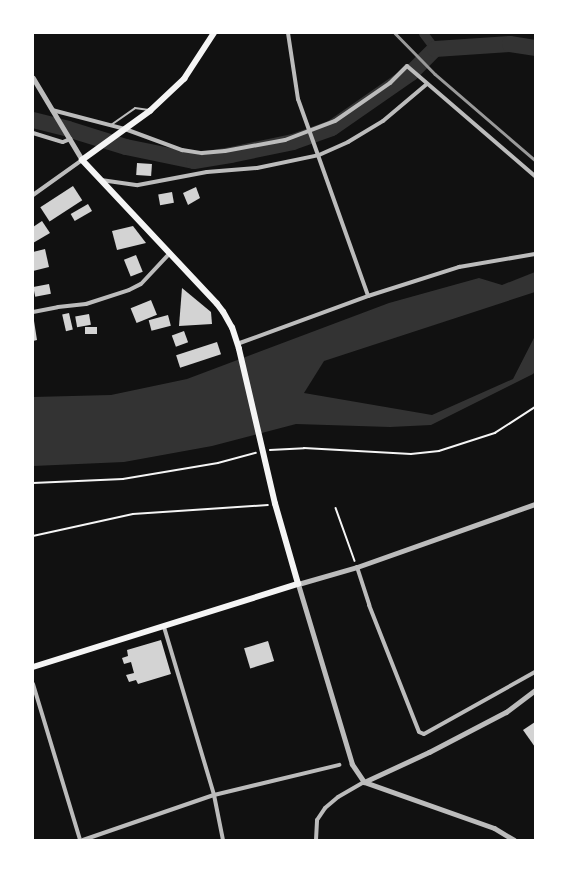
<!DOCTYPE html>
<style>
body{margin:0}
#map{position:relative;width:568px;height:873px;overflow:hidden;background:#111;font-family:"Asap Condensed",sans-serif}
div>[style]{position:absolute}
.water>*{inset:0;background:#333}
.canal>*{height:9px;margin:-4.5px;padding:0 4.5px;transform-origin:4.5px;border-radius:4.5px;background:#333}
.river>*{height:16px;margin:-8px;padding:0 8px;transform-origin:8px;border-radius:8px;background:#333}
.building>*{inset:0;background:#d3d3d3;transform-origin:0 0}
.path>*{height:1.5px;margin:-0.75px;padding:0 0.75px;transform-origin:0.75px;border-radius:0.75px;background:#f5f5f5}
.service>*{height:2px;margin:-1px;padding:0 1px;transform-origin:1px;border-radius:1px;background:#bcbcbc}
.minor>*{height:4px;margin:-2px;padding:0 2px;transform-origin:2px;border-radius:2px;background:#bcbcbc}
.tertiary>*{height:5px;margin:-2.5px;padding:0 2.5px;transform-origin:2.5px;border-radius:2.5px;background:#bcbcbc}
.secondary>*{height:5.5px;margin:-2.75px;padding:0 2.75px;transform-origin:2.75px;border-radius:2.75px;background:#f5f5f5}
.rail>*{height:2.5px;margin:-1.25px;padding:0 1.25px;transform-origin:1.25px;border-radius:1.25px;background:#9a9a9a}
span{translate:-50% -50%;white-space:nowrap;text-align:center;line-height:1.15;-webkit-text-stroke:3px #fff;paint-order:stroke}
.frame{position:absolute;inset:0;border:34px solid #fff;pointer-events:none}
</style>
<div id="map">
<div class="water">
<i style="clip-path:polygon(535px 272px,535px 292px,324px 361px,304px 393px,432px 415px,513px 379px,535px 336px,535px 372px,533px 374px,431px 425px,390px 427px,296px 424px,212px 446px,124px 462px,33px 466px,33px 397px,111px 395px,187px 379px,389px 303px,479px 278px,502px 285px)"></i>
</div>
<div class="canal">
<i style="left:423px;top:33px;width:20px;rotate:53deg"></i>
</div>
<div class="river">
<i style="left:33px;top:120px;width:36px;rotate:14deg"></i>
<i style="left:68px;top:129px;width:61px;rotate:17.2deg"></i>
<i style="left:126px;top:147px;width:69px;rotate:11.6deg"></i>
<i style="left:194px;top:161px;width:37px;rotate:-9deg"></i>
<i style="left:231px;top:155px;width:63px;rotate:-11.8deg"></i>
<i style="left:293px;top:142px;width:41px;rotate:-19.7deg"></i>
<i style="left:332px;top:128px;width:96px;rotate:-34.8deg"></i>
<i style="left:411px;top:73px;width:34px;rotate:-45deg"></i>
<i style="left:435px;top:49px;width:75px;rotate:-3.8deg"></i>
<i style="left:510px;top:44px;width:25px;rotate:9deg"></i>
</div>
<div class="building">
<i style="left:137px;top:163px;width:15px;height:12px;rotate:4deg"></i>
<i style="left:73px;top:186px;width:17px;height:39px;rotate:57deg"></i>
<i style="clip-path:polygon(196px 187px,200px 198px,188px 205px,183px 193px)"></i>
<i style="left:172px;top:192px;width:11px;height:14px;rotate:80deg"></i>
<i style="left:88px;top:204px;width:8px;height:20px;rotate:60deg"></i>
<i style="clip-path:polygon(42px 221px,50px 233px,33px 243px,33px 227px)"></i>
<i style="clip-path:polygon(133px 226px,146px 243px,117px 250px,112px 231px)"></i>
<i style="clip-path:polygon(45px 249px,49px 267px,33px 271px,33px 252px)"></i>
<i style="left:136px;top:255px;width:18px;height:13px;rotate:68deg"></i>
<i style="left:49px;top:284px;width:10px;height:16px;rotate:79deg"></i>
<i style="clip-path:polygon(182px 288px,211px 312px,212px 324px,179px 326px)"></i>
<i style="left:151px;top:300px;width:16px;height:22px;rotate:68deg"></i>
<i style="left:69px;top:313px;width:17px;height:7px;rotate:77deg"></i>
<i style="left:89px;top:314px;width:11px;height:14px;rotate:80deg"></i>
<i style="left:168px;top:315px;width:11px;height:20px;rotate:75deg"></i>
<i style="clip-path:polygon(33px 321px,34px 321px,37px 340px,33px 341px)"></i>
<i style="left:85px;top:327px;width:12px;height:7px"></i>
<i style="left:184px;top:331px;width:12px;height:13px;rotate:70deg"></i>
<i style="left:217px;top:342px;width:13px;height:43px;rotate:72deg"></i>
<i style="clip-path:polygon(161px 640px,171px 674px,138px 684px,136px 680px,129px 682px,126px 675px,134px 673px,131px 662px,124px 664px,122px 658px,128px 656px,127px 650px)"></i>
<i style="left:268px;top:641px;width:21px;height:25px;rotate:73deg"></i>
<i style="clip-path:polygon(535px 722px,535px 747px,523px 730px)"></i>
</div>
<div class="path">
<i style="left:270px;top:450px;width:34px;rotate:-3deg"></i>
<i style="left:304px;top:448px;width:107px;rotate:3.2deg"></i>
<i style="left:411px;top:454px;width:28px;rotate:-6deg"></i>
<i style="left:439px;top:451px;width:59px;rotate:-17.8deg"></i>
<i style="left:495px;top:433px;width:48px;rotate:-33deg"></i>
<i style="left:33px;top:483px;width:90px;rotate:-2.5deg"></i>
<i style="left:123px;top:479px;width:96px;rotate:-9.6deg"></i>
<i style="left:218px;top:463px;width:39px;rotate:-15deg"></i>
<i style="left:336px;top:508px;width:56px;rotate:70.3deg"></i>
<i style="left:33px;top:536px;width:102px;rotate:-12.4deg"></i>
<i style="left:133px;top:514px;width:135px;rotate:-3.8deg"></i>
</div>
<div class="service">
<i style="left:111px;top:125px;width:29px;rotate:-35deg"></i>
<i style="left:135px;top:108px;width:14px;rotate:8deg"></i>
</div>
<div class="minor">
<i style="left:288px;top:33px;width:67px;rotate:81.4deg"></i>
<i style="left:298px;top:99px;width:209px;rotate:70.4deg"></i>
<i style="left:52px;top:110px;width:75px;rotate:14.6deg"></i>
<i style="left:125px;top:129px;width:61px;rotate:20.2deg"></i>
<i style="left:182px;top:150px;width:20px;rotate:9deg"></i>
<i style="left:202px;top:153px;width:23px;rotate:-5deg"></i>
<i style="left:225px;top:151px;width:61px;rotate:-10.4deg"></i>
<i style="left:285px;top:140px;width:53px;rotate:-20.8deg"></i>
<i style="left:335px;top:121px;width:67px;rotate:-34.6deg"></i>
<i style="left:390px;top:83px;width:24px;rotate:-45deg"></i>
<i style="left:407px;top:66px;width:169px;rotate:40.7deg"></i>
<i style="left:33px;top:133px;width:31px;rotate:17deg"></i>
<i style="left:63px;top:142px;width:8px;rotate:-23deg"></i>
<i style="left:101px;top:180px;width:37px;rotate:8deg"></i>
<i style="left:138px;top:185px;width:70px;rotate:-10.7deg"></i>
<i style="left:207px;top:172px;width:50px;rotate:-4.6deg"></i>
<i style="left:257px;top:168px;width:63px;rotate:-11.8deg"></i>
<i style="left:319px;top:155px;width:32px;rotate:-24deg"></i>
<i style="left:348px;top:142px;width:41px;rotate:-31deg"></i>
<i style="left:383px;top:121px;width:57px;rotate:-40.1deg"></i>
<i style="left:33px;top:195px;width:60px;rotate:-35.5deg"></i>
<i style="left:33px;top:312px;width:25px;rotate:-11deg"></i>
<i style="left:58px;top:307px;width:28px;rotate:-6deg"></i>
<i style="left:86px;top:304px;width:45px;rotate:-18deg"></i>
<i style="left:129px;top:290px;width:13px;rotate:-27deg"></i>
<i style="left:141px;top:284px;width:41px;rotate:-47deg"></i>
<i style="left:237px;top:344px;width:140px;rotate:-20.1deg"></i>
<i style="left:368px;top:296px;width:96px;rotate:-17.7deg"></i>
<i style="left:459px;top:267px;width:77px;rotate:-9.7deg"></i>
<i style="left:357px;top:567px;width:40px;rotate:72deg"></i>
<i style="left:369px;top:605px;width:136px;rotate:68.5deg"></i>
<i style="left:419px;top:732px;width:5px;rotate:22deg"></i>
<i style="left:424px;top:734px;width:127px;rotate:-29.2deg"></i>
<i style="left:164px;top:627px;width:175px;rotate:73.4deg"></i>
<i style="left:214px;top:795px;width:46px;rotate:78.7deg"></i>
<i style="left:33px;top:684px;width:163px;rotate:73.2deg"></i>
<i style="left:83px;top:840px;width:139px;rotate:-19deg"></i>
<i style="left:214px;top:795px;width:129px;rotate:-13.5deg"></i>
<i style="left:316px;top:840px;width:20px;rotate:-87deg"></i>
<i style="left:317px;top:820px;width:14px;rotate:-56deg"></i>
<i style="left:325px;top:808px;width:17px;rotate:-40deg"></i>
<i style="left:338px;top:797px;width:30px;rotate:-30deg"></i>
</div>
<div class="tertiary">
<i style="left:33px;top:78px;width:96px;rotate:59.1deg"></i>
<i style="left:364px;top:782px;width:72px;rotate:-24.8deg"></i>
<i style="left:429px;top:752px;width:87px;rotate:-27.5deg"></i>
<i style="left:506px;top:712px;width:36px;rotate:-37deg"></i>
<i style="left:514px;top:840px;width:23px;rotate:-149deg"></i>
<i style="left:494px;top:828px;width:138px;rotate:-160.5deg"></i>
<i style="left:364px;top:782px;width:22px;rotate:-124deg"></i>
<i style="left:352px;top:764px;width:188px;rotate:-106.7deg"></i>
<i style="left:298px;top:584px;width:61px;rotate:-16.1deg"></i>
<i style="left:357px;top:567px;width:189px;rotate:-19.5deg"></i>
</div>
<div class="secondary">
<i style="left:33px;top:667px;width:278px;rotate:-17.4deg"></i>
<i style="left:298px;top:584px;width:83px;rotate:-106deg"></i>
<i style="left:275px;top:504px;width:159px;rotate:-103.1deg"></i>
<i style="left:239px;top:349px;width:22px;rotate:-108deg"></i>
<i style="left:232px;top:328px;width:18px;rotate:-119deg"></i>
<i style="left:223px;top:312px;width:10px;rotate:-127deg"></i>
<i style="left:217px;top:304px;width:197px;rotate:-133.2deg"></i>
<i style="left:82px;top:160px;width:84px;rotate:-35.8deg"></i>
<i style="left:150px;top:111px;width:47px;rotate:-43.3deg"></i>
<i style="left:184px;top:79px;width:55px;rotate:-56.9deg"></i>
</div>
<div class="rail">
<i style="left:395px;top:33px;width:57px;rotate:45.7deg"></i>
<i style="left:435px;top:74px;width:132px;rotate:40.7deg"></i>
</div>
<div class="frame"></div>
</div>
